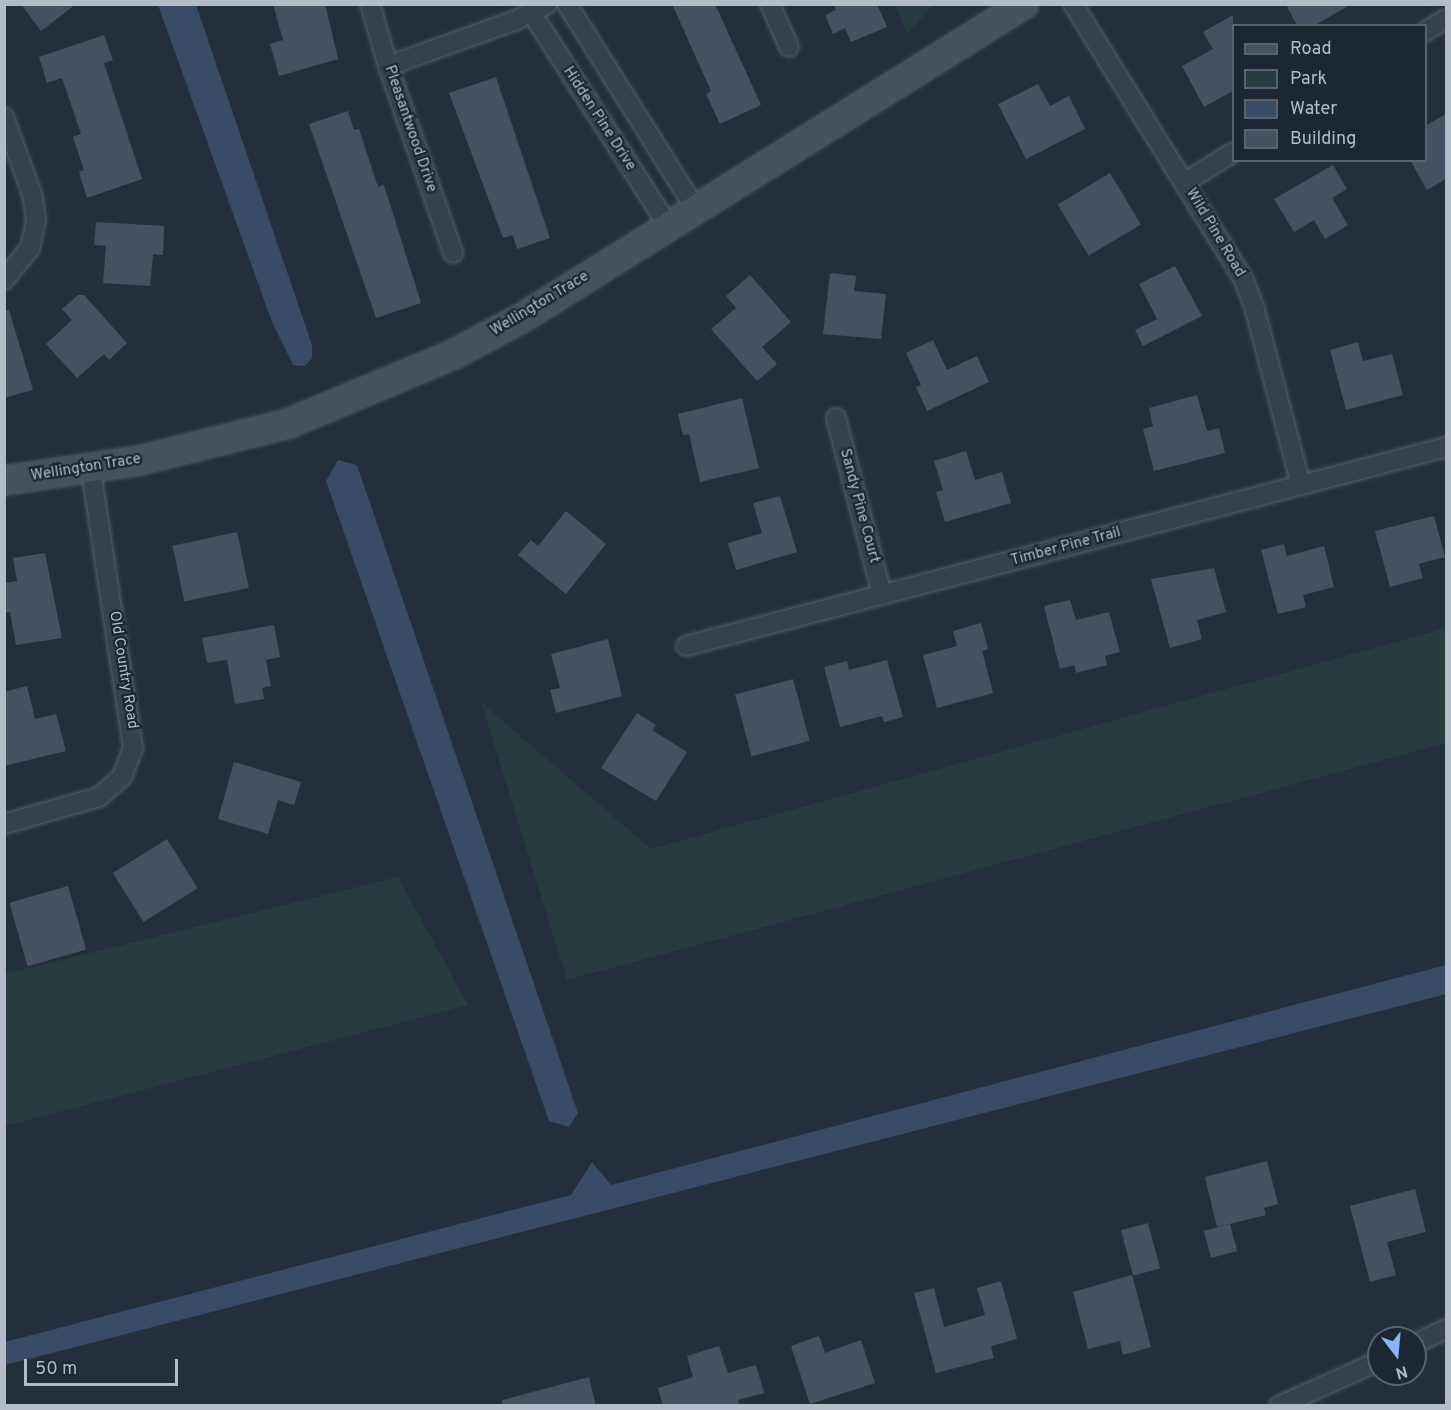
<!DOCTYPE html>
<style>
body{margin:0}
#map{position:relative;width:1451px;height:1410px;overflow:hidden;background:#242f3e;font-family:Overpass,sans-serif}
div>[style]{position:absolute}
.green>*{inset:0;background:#263c3f}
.water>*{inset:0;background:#394c67}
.building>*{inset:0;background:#455162;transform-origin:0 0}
.roads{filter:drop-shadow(0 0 2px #565f6c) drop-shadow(0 0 2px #565f6c)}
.street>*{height:18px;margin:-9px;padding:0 9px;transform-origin:9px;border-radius:9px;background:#38414e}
.secondary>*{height:27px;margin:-13.5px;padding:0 13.5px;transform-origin:13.5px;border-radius:13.5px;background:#465061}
span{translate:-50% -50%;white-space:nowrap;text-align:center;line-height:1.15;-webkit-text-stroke:4.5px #1d2633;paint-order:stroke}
.street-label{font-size:15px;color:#b4bcc9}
.frame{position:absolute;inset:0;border:6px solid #b4bcc9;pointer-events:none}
.legend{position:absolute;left:1232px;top:24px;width:195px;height:138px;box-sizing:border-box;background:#1d2633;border:2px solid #59626f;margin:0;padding:8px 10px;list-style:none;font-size:18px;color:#b4bcc9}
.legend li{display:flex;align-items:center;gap:12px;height:30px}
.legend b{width:30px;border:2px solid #59626f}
.north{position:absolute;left:1367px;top:1326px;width:60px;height:60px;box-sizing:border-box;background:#1d2633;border:2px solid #59626f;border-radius:50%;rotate:164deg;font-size:16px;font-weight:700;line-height:24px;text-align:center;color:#b4bcc9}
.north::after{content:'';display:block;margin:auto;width:21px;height:27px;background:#8ab4f8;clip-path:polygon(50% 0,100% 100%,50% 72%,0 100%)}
.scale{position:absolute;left:24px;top:1359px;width:154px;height:27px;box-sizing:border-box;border:3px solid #b4bcc9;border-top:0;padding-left:8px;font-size:18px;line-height:21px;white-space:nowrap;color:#b4bcc9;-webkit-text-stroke:4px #1d2633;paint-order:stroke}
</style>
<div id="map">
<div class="green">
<i style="clip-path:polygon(895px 5px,933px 5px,907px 34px)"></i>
<i style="clip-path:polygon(1446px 628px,1446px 743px,567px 980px,481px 702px,651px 849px)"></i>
<i style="clip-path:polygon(398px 877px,468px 1005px,5px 1126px,5px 974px)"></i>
</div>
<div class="water">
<i style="clip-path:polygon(158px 5px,196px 5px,312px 345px,312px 358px,305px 366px,293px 365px,272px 322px)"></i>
<i style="clip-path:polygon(338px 460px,357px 465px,578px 1113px,569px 1127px,549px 1121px,326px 481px)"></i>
<i style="clip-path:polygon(1446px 965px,1446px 994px,5px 1365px,5px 1342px,571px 1195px,592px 1162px,611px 1185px)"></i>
</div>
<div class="building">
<i style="clip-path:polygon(21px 4px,76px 4px,41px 31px)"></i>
<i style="clip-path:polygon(273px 4px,325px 4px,338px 59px,279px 76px,270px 44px,283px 40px)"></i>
<i style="clip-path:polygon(672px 4px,715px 4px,761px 105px,720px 124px,706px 94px,711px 91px)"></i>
<i style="clip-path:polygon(834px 4px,877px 4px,887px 27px,851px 42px,845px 28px,833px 34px,825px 15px,836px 10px)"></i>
<i style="clip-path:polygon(1286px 4px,1352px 4px,1313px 26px,1297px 26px)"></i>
<i style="clip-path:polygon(1233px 15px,1233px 91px,1204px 107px,1182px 66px,1213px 49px,1203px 32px)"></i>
<i style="clip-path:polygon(104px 35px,113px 60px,104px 63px,142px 179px,87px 198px,79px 172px,84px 170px,73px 137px,81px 134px,62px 78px,47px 83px,39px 57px)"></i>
<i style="clip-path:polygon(496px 77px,550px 238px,517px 249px,513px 235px,503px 238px,449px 93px)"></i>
<i style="clip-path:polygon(1038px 84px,1050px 106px,1069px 96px,1085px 129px,1026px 159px,998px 104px)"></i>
<i style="clip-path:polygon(348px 111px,354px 130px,359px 129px,378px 187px,384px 185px,421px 303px,376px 318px,309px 124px)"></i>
<i style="clip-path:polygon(1446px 114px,1446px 179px,1427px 190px,1410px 160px,1425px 160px,1425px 126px)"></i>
<i style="clip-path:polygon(1333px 165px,1347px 189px,1332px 198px,1348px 225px,1325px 239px,1314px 220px,1294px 232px,1274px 199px)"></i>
<i style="left:1110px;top:173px;width:60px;height:61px;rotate:59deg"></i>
<i style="clip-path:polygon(96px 222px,164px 226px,163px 255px,153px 254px,150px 286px,103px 283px,106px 246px,94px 245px)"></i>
<i style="clip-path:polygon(1175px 266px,1202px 316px,1143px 346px,1135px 330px,1157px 319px,1139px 284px)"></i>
<i style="clip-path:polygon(830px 273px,856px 276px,854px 291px,886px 294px,881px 339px,823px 334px)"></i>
<i style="clip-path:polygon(750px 275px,791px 322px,762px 347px,777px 364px,757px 381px,711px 329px,736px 308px,726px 296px)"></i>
<i style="clip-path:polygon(78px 295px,84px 295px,127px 343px,109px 360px,104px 354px,77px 378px,46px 344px,72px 320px,62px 309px)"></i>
<i style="clip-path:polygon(4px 310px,9px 310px,33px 390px,4px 398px)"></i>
<i style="clip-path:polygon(933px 340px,947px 370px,977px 356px,989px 382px,927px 411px,916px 387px,921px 385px,906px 353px)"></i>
<i style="clip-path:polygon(1358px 342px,1363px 361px,1392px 354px,1403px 395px,1346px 410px,1330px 350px)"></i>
<i style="clip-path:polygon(1197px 395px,1207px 431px,1219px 428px,1225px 453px,1154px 471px,1143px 429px,1153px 426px,1149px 408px)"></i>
<i style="clip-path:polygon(742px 398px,759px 468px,700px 482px,689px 434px,683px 435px,678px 414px)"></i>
<i style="clip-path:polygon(966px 451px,975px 480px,1002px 472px,1011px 503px,945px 522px,936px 492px,943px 490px,934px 461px)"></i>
<i style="clip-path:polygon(780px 496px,797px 552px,736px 570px,728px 543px,762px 533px,753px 503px)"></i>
<i style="clip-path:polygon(566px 511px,606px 544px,566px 594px,518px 555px,531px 540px,538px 546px)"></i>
<i style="clip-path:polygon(1434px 516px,1445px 557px,1419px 564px,1423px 578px,1390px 587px,1375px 531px)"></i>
<i style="left:237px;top:532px;width:57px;height:66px;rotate:78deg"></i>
<i style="clip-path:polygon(1284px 544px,1287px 556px,1324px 546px,1334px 587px,1303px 595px,1306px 607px,1278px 614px,1261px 550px)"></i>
<i style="clip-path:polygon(45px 553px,62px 638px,16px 645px,10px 612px,4px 613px,4px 583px,17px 581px,13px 558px)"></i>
<i style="clip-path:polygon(1214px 568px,1226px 612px,1197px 620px,1202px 639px,1170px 648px,1151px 579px)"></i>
<i style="clip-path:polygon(1070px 600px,1076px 620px,1109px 612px,1120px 652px,1105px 656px,1107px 665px,1076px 673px,1074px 665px,1060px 669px,1044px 606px)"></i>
<i style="clip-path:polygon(981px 623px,988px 649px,982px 651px,993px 693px,937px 708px,923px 655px,957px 646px,953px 631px)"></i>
<i style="clip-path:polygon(274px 625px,280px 657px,266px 660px,271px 686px,262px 688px,264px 699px,235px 704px,227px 660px,207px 663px,202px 638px)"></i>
<i style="clip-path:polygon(608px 639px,622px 696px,556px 713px,550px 690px,560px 688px,551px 654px)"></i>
<i style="clip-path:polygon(887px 660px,903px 717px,884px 722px,882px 716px,840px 727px,824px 667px,847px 661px,849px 670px)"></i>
<i style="left:793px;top:679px;width:64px;height:60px;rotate:75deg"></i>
<i style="clip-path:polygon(27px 686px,35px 719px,56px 714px,66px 751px,4px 766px,4px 692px)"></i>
<i style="clip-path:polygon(637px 713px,656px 725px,652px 730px,687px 752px,656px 801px,601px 768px)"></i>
<i style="clip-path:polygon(234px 762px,301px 782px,294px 805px,278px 800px,268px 834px,218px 819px)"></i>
<i style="left:167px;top:839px;width:58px;height:64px;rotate:58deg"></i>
<i style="left:68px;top:886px;width:66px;height:61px;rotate:74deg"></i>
<i style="clip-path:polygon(1267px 1161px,1278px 1204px,1264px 1208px,1266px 1215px,1217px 1227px,1205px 1177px)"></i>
<i style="clip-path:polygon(1415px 1189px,1426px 1232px,1387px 1242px,1396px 1275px,1370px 1282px,1350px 1206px)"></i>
<i style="left:1148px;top:1223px;width:47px;height:28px;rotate:75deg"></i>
<i style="left:1230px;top:1224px;width:28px;height:27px;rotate:75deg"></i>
<i style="clip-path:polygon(1132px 1275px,1151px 1347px,1123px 1355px,1120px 1341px,1088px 1349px,1073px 1292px)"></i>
<i style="clip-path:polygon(1001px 1281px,1017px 1339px,991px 1346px,994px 1358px,936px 1373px,914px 1293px,934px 1288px,944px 1327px,985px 1315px,977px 1288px)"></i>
<i style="clip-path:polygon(819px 1336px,825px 1353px,861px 1340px,875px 1383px,810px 1404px,791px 1346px)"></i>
<i style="clip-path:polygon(719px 1346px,728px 1373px,756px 1365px,764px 1393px,738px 1400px,740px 1406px,663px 1406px,658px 1388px,693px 1377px,687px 1356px)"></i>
<i style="clip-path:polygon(589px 1377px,596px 1406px,503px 1406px,502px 1400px)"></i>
</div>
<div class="roads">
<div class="street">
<i style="left:370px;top:4px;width:65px;rotate:73.8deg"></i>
<i style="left:388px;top:66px;width:198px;rotate:70.8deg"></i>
<i style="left:567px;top:4px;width:241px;rotate:57.9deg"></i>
<i style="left:770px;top:4px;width:47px;rotate:66.2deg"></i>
<i style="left:1073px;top:4px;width:322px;rotate:58.2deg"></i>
<i style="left:1243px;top:278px;width:34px;rotate:69deg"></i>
<i style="left:1255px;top:310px;width:181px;rotate:75.3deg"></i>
<i style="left:531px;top:12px;width:253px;rotate:57.3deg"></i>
<i style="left:1426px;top:31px;width:23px;rotate:-31deg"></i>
<i style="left:388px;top:66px;width:134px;rotate:-19.7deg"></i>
<i style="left:514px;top:21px;width:37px;rotate:-27deg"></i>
<i style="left:4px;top:117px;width:82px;rotate:70deg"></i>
<i style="left:32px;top:194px;width:26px;rotate:81deg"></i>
<i style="left:36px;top:220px;width:29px;rotate:102deg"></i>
<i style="left:30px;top:248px;width:41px;rotate:129.1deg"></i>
<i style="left:1185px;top:182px;width:57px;rotate:-31.5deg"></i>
<i style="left:836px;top:418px;width:183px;rotate:75.4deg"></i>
<i style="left:686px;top:646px;width:786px;rotate:-14.67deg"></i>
<i style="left:4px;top:824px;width:99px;rotate:-15.9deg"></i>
<i style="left:99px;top:797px;width:30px;rotate:-41deg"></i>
<i style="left:122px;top:777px;width:31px;rotate:-69deg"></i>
<i style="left:133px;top:748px;width:282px;rotate:-98.6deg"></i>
<i style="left:1415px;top:1344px;width:34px;rotate:-26deg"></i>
<i style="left:1279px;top:1406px;width:110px;rotate:-24.2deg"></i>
</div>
<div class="secondary">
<i style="left:4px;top:480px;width:136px;rotate:-8.4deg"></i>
<i style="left:139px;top:460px;width:154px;rotate:-13.9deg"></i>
<i style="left:288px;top:423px;width:181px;rotate:-22.7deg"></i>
<i style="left:455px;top:353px;width:78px;rotate:-28.2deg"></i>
<i style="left:524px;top:316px;width:589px;rotate:-32.02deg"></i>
</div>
</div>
<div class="street-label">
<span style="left:599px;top:119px;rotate:57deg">Hidden Pine Drive</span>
<span style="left:410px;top:129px;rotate:71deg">Pleasantwood Drive</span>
<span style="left:1215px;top:233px;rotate:59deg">Wild Pine Road</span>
<span style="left:540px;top:304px;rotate:-31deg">Wellington Trace</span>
<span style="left:86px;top:468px;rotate:-9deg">Wellington Trace</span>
<span style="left:859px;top:506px;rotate:75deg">Sandy Pine Court</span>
<span style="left:1066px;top:547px;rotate:-15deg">Timber Pine Trail</span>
<span style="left:123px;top:670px;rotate:81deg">Old Country Road</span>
</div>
<div class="frame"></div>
<ul class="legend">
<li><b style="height:8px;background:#465061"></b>Road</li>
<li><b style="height:16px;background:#263c3f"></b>Park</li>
<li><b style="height:16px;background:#394c67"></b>Water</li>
<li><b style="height:16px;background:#455162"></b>Building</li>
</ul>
<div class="north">N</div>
<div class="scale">50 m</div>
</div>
